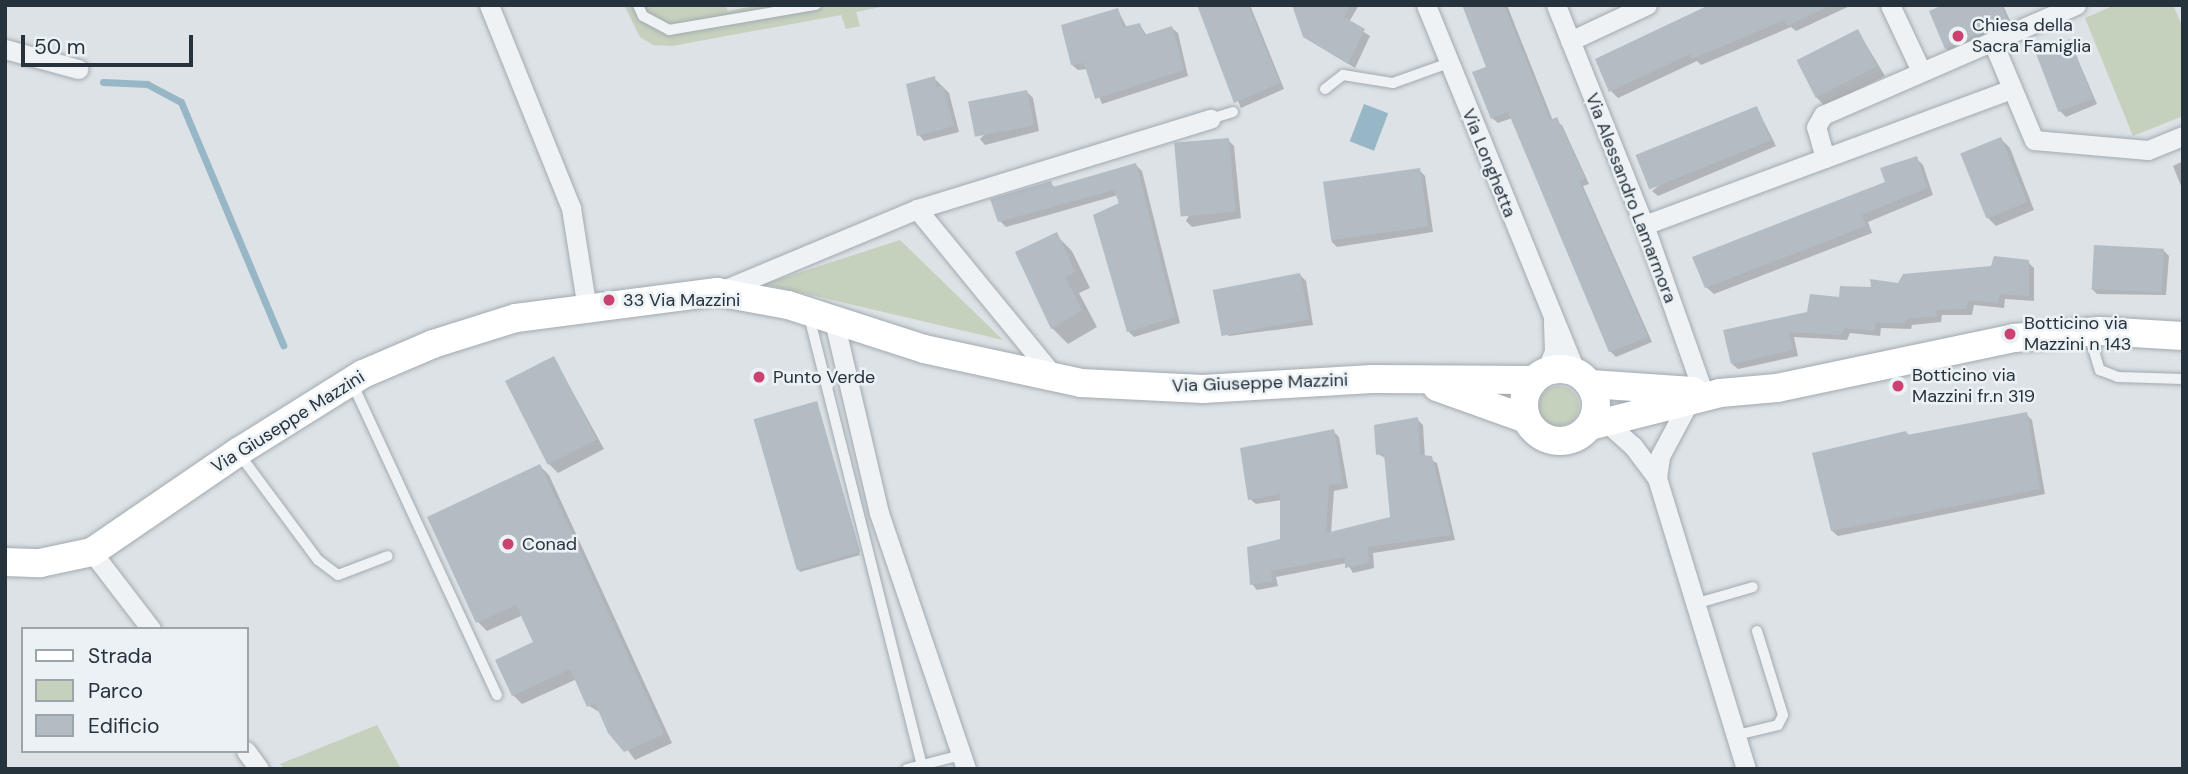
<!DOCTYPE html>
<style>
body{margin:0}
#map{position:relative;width:2188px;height:774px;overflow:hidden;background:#dce2e6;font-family:"DM Sans",sans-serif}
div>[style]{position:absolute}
.green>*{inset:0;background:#c5d0bd}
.round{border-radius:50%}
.water>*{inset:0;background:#97b6c6;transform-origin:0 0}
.shadow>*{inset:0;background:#0003}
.stream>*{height:7px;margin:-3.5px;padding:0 3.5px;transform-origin:3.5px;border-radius:3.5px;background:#97b6c6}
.building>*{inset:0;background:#b4bcc3;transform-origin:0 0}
.roads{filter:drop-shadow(0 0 2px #a2aab0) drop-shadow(0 0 2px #a2aab0)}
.lane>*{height:10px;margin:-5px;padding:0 5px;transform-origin:5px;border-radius:5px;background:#eff2f5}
.street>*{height:19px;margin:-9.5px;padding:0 9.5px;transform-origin:9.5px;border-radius:9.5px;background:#eff2f5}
.secondary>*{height:28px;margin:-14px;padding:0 14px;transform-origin:14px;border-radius:14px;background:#fff}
.secondary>.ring{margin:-14px;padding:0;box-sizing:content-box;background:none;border:28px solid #fff;border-radius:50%}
.dots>*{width:19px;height:19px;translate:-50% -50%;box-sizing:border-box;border:4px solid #ebf1f4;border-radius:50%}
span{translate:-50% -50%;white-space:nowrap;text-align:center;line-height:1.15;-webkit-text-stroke:5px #ebf1f4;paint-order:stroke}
.poi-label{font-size:18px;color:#26323c}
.left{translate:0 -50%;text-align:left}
.street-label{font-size:18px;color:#26323c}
.frame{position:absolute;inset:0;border:7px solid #26323c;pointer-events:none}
.legend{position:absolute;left:21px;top:627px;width:228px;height:126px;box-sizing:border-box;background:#ebf1f4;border:2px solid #9ca5aa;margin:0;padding:9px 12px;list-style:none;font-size:21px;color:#26323c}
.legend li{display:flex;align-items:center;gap:14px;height:35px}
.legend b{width:35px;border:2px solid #9ca5aa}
.scale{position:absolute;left:21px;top:35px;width:172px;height:32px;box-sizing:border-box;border:4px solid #26323c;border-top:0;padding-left:9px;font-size:21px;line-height:24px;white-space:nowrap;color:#26323c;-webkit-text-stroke:5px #ebf1f4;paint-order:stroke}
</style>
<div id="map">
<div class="green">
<i style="clip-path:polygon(624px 5px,725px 5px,728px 11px,759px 5px,890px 5px,856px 12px,860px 26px,846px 29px,841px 15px,672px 46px,653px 45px,640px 37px)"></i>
<i style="clip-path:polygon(2115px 5px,2173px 5px,2183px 28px,2183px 116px,2133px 136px,2085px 18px)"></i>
<i style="clip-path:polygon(900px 240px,1003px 340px,764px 284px)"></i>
<i class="round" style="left:1539px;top:386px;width:40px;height:40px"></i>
<i style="clip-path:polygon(377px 725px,401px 769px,285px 769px,280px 764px)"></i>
</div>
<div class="water">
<i style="left:1364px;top:104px;width:26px;height:40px;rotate:21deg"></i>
</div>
<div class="shadow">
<i style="clip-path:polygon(1199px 5px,1250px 5px,1284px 89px,1241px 108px)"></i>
<i style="clip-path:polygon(1294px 5px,1359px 5px,1349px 22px,1370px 36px,1355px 68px,1304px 36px)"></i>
<i style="clip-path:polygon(1463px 5px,1507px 5px,1553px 121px,1562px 125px,1589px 184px,1583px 186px,1652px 342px,1616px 357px,1610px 351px,1512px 118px,1498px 123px,1492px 118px,1488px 68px)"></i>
<i style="clip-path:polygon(1714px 5px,1852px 5px,1796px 31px,1791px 27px,1701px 65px,1697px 61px,1618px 98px,1611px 91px)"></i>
<i style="clip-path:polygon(1948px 5px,2003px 5px,2013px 27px,1952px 54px,1946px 48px)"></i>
<i style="clip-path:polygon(1118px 10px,1127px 28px,1140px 25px,1147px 36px,1172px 28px,1178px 33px,1188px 76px,1102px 104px,1088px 69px,1078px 70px,1072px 65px)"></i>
<i style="clip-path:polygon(1858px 31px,1885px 76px,1825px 106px,1816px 97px)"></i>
<i style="clip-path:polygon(2070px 41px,2097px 104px,2066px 117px,2060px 111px)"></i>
<i style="clip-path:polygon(934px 78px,949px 93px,959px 132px,924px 141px,919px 135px)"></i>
<i style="clip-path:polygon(1027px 92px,1033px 98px,1039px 131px,985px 145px,980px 139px)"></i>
<i style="clip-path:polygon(1757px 108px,1776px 146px,1658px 196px,1652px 191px)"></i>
<i style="clip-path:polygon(2001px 139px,2010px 148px,2034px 210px,1996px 226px,1987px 217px)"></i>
<i style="clip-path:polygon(1228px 140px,1234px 146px,1241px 218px,1192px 227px,1186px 221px)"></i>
<i style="clip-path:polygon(1916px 158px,1923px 165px,1933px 195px,1868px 222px,1872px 233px,1714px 294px,1706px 287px,1887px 183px)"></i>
<i style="clip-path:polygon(2183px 161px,2183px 191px,2173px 166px)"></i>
<i style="clip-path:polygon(1136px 165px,1142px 171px,1180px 323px,1134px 337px,1128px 331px,1118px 195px,1006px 227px,1000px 221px,1050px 183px,1056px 188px)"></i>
<i style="clip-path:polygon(1419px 170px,1425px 176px,1433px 232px,1337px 247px,1331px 241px)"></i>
<i style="clip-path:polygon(1056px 235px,1072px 251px,1090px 288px,1079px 293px,1097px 327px,1068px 344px,1052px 328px)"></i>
<i style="clip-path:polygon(2163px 250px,2169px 256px,2166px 295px,2097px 294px,2091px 288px)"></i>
<i style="clip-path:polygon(2028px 262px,2034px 268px,2034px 301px,2005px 299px,2004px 308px,1974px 305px,1972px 315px,1942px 315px,1941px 322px,1912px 325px,1911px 329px,1881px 328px,1880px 336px,1850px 333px,1847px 340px,1794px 337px,1798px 356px,1738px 369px,1732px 364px,1809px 313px,1840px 299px)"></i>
<i style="clip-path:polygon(1300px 275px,1306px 281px,1313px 325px,1229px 336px,1223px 330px)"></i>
<i style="clip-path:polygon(554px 358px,604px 449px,558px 473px,549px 464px)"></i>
<i style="clip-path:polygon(816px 403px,860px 555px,800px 572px,798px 569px)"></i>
<i style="clip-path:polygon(2026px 414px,2032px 420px,2045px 494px,1838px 536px,1832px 531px,1906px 432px,1910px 436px)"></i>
<i style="clip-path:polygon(1417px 419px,1423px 425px,1425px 457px,1437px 463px,1455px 540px,1373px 553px,1374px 568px,1353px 573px,1347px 563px,1276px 577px,1278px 586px,1257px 590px,1252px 584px,1281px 540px,1282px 500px,1256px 504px,1250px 499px,1333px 431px,1339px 437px,1348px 488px,1334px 491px,1331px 533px,1391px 518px,1387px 459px,1378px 454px)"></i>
<i style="clip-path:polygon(540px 466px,549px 475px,672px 743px,635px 760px,601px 713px,589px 706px,577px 679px,522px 704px,513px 695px,536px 643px,523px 615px,487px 631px,478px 622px)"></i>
</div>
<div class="stream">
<i style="left:103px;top:82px;width:44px;rotate:2.6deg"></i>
<i style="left:147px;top:84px;width:38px;rotate:28deg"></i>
<i style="left:181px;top:102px;width:264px;rotate:67.2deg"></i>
</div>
<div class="building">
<i style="clip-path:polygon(1197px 5px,1248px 5px,1280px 83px,1234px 103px)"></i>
<i style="clip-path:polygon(1292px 5px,1350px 5px,1344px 17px,1365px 29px,1348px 64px,1303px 37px)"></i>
<i style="clip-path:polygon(1462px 5px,1504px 5px,1550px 120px,1557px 117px,1585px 178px,1579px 181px,1648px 337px,1609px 352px,1508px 112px,1491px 119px,1472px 72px,1486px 67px)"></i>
<i style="clip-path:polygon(1709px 5px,1831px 5px,1787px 26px,1785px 20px,1692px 59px,1690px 54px,1609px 92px,1595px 59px)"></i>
<i style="clip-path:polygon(1943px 5px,2001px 5px,2008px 21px,1945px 49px,1929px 11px)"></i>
<i style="clip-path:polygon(1118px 8px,1123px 27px,1140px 23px,1144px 35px,1172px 26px,1184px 70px,1095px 99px,1084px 63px,1071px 65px,1061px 25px)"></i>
<i style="left:1858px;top:29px;width:42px;height:69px;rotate:63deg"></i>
<i style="left:2070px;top:39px;width:64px;height:37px;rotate:69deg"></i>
<i style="clip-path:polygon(935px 76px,936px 87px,943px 86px,954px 126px,917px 136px,906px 84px)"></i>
<i style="left:1027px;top:90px;width:36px;height:60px;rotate:79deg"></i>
<i style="left:1757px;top:106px;width:37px;height:131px;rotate:68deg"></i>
<i style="left:2001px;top:137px;width:70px;height:44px;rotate:68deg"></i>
<i style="left:1229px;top:138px;width:74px;height:55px;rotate:85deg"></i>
<i style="clip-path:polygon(1917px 156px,1927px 188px,1862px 215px,1866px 226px,1705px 288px,1692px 257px,1885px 182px,1880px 168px)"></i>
<i style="clip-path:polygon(1136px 163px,1175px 317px,1127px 332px,1093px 215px,1119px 203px,1114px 190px,998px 222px,990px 199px,1051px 181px,1053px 187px)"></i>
<i style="left:1420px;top:168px;width:59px;height:98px;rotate:82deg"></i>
<i style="clip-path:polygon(1057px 232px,1075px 272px,1065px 277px,1082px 310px,1051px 329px,1015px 252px)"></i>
<i style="left:2094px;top:245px;width:70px;height:44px;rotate:3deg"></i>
<i style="clip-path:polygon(1994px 256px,2029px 260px,2029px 296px,2000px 294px,1998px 303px,1968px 300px,1966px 309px,1937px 310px,1936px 316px,1907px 319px,1905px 323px,1876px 323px,1874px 331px,1845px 328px,1841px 335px,1789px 332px,1793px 350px,1731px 364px,1723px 330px,1807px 312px,1810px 294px,1839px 297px,1840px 286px,1871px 287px,1870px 279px,1898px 283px,1903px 274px,1991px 266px)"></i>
<i style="left:1300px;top:273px;width:47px;height:89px;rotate:79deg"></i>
<i style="left:554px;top:356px;width:94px;height:55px;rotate:63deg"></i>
<i style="left:817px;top:401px;width:157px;height:66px;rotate:74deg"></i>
<i style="clip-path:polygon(2027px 412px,2040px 489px,1831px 531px,1812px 453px,1906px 431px,1907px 435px)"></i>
<i style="clip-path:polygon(1418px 417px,1420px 455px,1432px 456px,1451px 535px,1368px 547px,1369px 563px,1345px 568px,1345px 557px,1271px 571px,1273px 581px,1250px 585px,1247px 547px,1280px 539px,1280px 494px,1248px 500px,1240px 448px,1334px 429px,1343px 483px,1329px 485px,1326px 533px,1390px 517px,1384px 454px,1376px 455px,1374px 425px)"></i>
<i style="clip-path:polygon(540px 464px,664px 734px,624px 752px,608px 733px,595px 703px,587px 707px,570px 669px,512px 696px,495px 660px,533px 642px,516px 605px,476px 623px,427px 517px)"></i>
</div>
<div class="roads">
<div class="lane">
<i style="left:638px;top:5px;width:12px;rotate:66deg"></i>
<i style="left:643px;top:16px;width:30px;rotate:28deg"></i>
<i style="left:669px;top:30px;width:149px;rotate:-9.7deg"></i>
<i style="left:1325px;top:89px;width:23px;rotate:-38deg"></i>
<i style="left:1343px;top:75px;width:51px;rotate:9.1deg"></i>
<i style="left:1393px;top:83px;width:59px;rotate:-19.7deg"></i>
<i style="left:1210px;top:119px;width:24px;rotate:-17deg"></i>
<i style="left:809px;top:316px;width:467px;rotate:75.9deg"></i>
<i style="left:2089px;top:335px;width:37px;rotate:73deg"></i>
<i style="left:2100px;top:370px;width:19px;rotate:21deg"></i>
<i style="left:2118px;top:377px;width:65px;rotate:1.8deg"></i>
<i style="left:353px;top:385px;width:342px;rotate:65.1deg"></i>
<i style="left:240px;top:455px;width:131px;rotate:53.4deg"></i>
<i style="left:318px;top:560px;width:25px;rotate:37deg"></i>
<i style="left:338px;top:575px;width:53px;rotate:-20.8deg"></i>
<i style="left:1698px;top:603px;width:57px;rotate:-16.2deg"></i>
<i style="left:1737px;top:735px;width:42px;rotate:-13.7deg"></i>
<i style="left:1778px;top:725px;width:11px;rotate:-63deg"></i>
<i style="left:1783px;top:715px;width:88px;rotate:-107.2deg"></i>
<i style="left:907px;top:769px;width:56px;rotate:-14.5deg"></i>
</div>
<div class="street">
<i style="left:489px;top:5px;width:219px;rotate:68deg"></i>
<i style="left:571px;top:208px;width:102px;rotate:81deg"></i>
<i style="left:1426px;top:5px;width:396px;rotate:67.8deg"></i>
<i style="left:1556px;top:5px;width:237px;rotate:68.2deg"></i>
<i style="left:1644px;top:225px;width:177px;rotate:70.5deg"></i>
<i style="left:1890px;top:5px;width:73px;rotate:64.8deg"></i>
<i style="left:1570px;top:41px;width:85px;rotate:-25.1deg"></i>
<i style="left:1994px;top:45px;width:103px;rotate:67.2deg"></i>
<i style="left:2034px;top:140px;width:114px;rotate:5deg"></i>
<i style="left:2148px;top:150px;width:38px;rotate:-22deg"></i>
<i style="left:5px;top:49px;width:76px;rotate:15.3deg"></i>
<i style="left:1825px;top:158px;width:32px;rotate:-106deg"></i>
<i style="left:1816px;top:127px;width:14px;rotate:-60deg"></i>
<i style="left:1823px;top:115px;width:276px;rotate:-23.5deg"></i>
<i style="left:917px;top:209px;width:307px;rotate:-17.1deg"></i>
<i style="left:1644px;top:225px;width:392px;rotate:-20.3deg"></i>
<i style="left:718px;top:292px;width:216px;rotate:-22.6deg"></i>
<i style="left:917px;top:209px;width:221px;rotate:50.7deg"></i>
<i style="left:834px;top:321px;width:197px;rotate:76.8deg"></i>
<i style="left:879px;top:513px;width:270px;rotate:71.2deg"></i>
<i style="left:1546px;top:371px;width:22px;rotate:-68deg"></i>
<i style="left:1554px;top:351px;width:30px;rotate:-92deg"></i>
<i style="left:1605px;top:421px;width:38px;rotate:42deg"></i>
<i style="left:1633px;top:446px;width:40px;rotate:53deg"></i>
<i style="left:1657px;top:478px;width:22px;rotate:-82deg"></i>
<i style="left:1660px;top:456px;width:64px;rotate:-61.8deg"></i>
<i style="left:1657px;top:478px;width:304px;rotate:73deg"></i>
<i style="left:92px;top:552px;width:97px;rotate:52.5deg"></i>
<i style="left:246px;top:751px;width:22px;rotate:54deg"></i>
</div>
<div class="secondary">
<i class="ring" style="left:1524px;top:369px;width:44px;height:44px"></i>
<i style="left:1590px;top:384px;width:103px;rotate:3.9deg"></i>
<i style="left:1437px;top:387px;width:95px;rotate:19.8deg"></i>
<i style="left:1590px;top:426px;width:134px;rotate:-14.2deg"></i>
<i style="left:1720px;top:393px;width:57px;rotate:-5deg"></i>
<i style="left:1777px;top:388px;width:242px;rotate:-11.9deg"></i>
<i style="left:2014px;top:338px;width:86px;rotate:-4.7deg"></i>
<i style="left:2100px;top:331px;width:83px;rotate:3.4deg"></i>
<i style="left:5px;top:562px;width:35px;rotate:2deg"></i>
<i style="left:40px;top:563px;width:53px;rotate:-11.9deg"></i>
<i style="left:92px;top:552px;width:177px;rotate:-34.4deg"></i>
<i style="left:238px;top:452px;width:147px;rotate:-32deg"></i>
<i style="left:363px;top:374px;width:76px;rotate:-23.2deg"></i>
<i style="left:433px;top:344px;width:87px;rotate:-17.4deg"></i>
<i style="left:516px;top:318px;width:203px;rotate:-7.4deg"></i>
<i style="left:717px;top:292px;width:72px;rotate:10.4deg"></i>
<i style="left:788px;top:305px;width:143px;rotate:17.9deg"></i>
<i style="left:924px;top:349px;width:161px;rotate:12.2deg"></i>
<i style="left:1081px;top:383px;width:122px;rotate:2.8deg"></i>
<i style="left:1203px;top:389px;width:169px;rotate:-3.4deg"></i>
<i style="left:1372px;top:379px;width:161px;rotate:0.4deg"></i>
</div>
</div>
<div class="dots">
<i style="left:1958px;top:36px;background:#cb416f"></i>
<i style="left:609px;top:300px;background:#cb416f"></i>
<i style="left:2010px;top:334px;background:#cb416f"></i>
<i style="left:759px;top:377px;background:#cb416f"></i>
<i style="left:1898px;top:386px;background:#cb416f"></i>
<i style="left:508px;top:544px;background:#cb416f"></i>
</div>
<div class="poi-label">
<span class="left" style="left:1972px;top:36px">Chiesa della<br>Sacra Famiglia</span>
<span class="left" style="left:623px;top:300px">33 Via Mazzini</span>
<span class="left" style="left:2024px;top:334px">Botticino via<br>Mazzini n 143</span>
<span class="left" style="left:1912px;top:386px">Botticino via<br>Mazzini fr.n 319</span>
<span class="left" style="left:773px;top:377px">Punto Verde</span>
<span class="left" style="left:522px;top:544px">Conad</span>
</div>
<div class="street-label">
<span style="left:1489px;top:163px;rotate:68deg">Via Longhetta</span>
<span style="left:1631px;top:198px;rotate:69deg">Via Alessandro Lamarmora</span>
<span style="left:1260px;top:383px;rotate:-2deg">Via Giuseppe Mazzini</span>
<span style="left:288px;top:422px;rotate:-32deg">Via Giuseppe Mazzini</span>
</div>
<div class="frame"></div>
<ul class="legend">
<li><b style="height:9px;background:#fff"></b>Strada</li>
<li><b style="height:19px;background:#c5d0bd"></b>Parco</li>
<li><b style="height:19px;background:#b4bcc3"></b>Edificio</li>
</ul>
<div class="scale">50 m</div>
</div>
